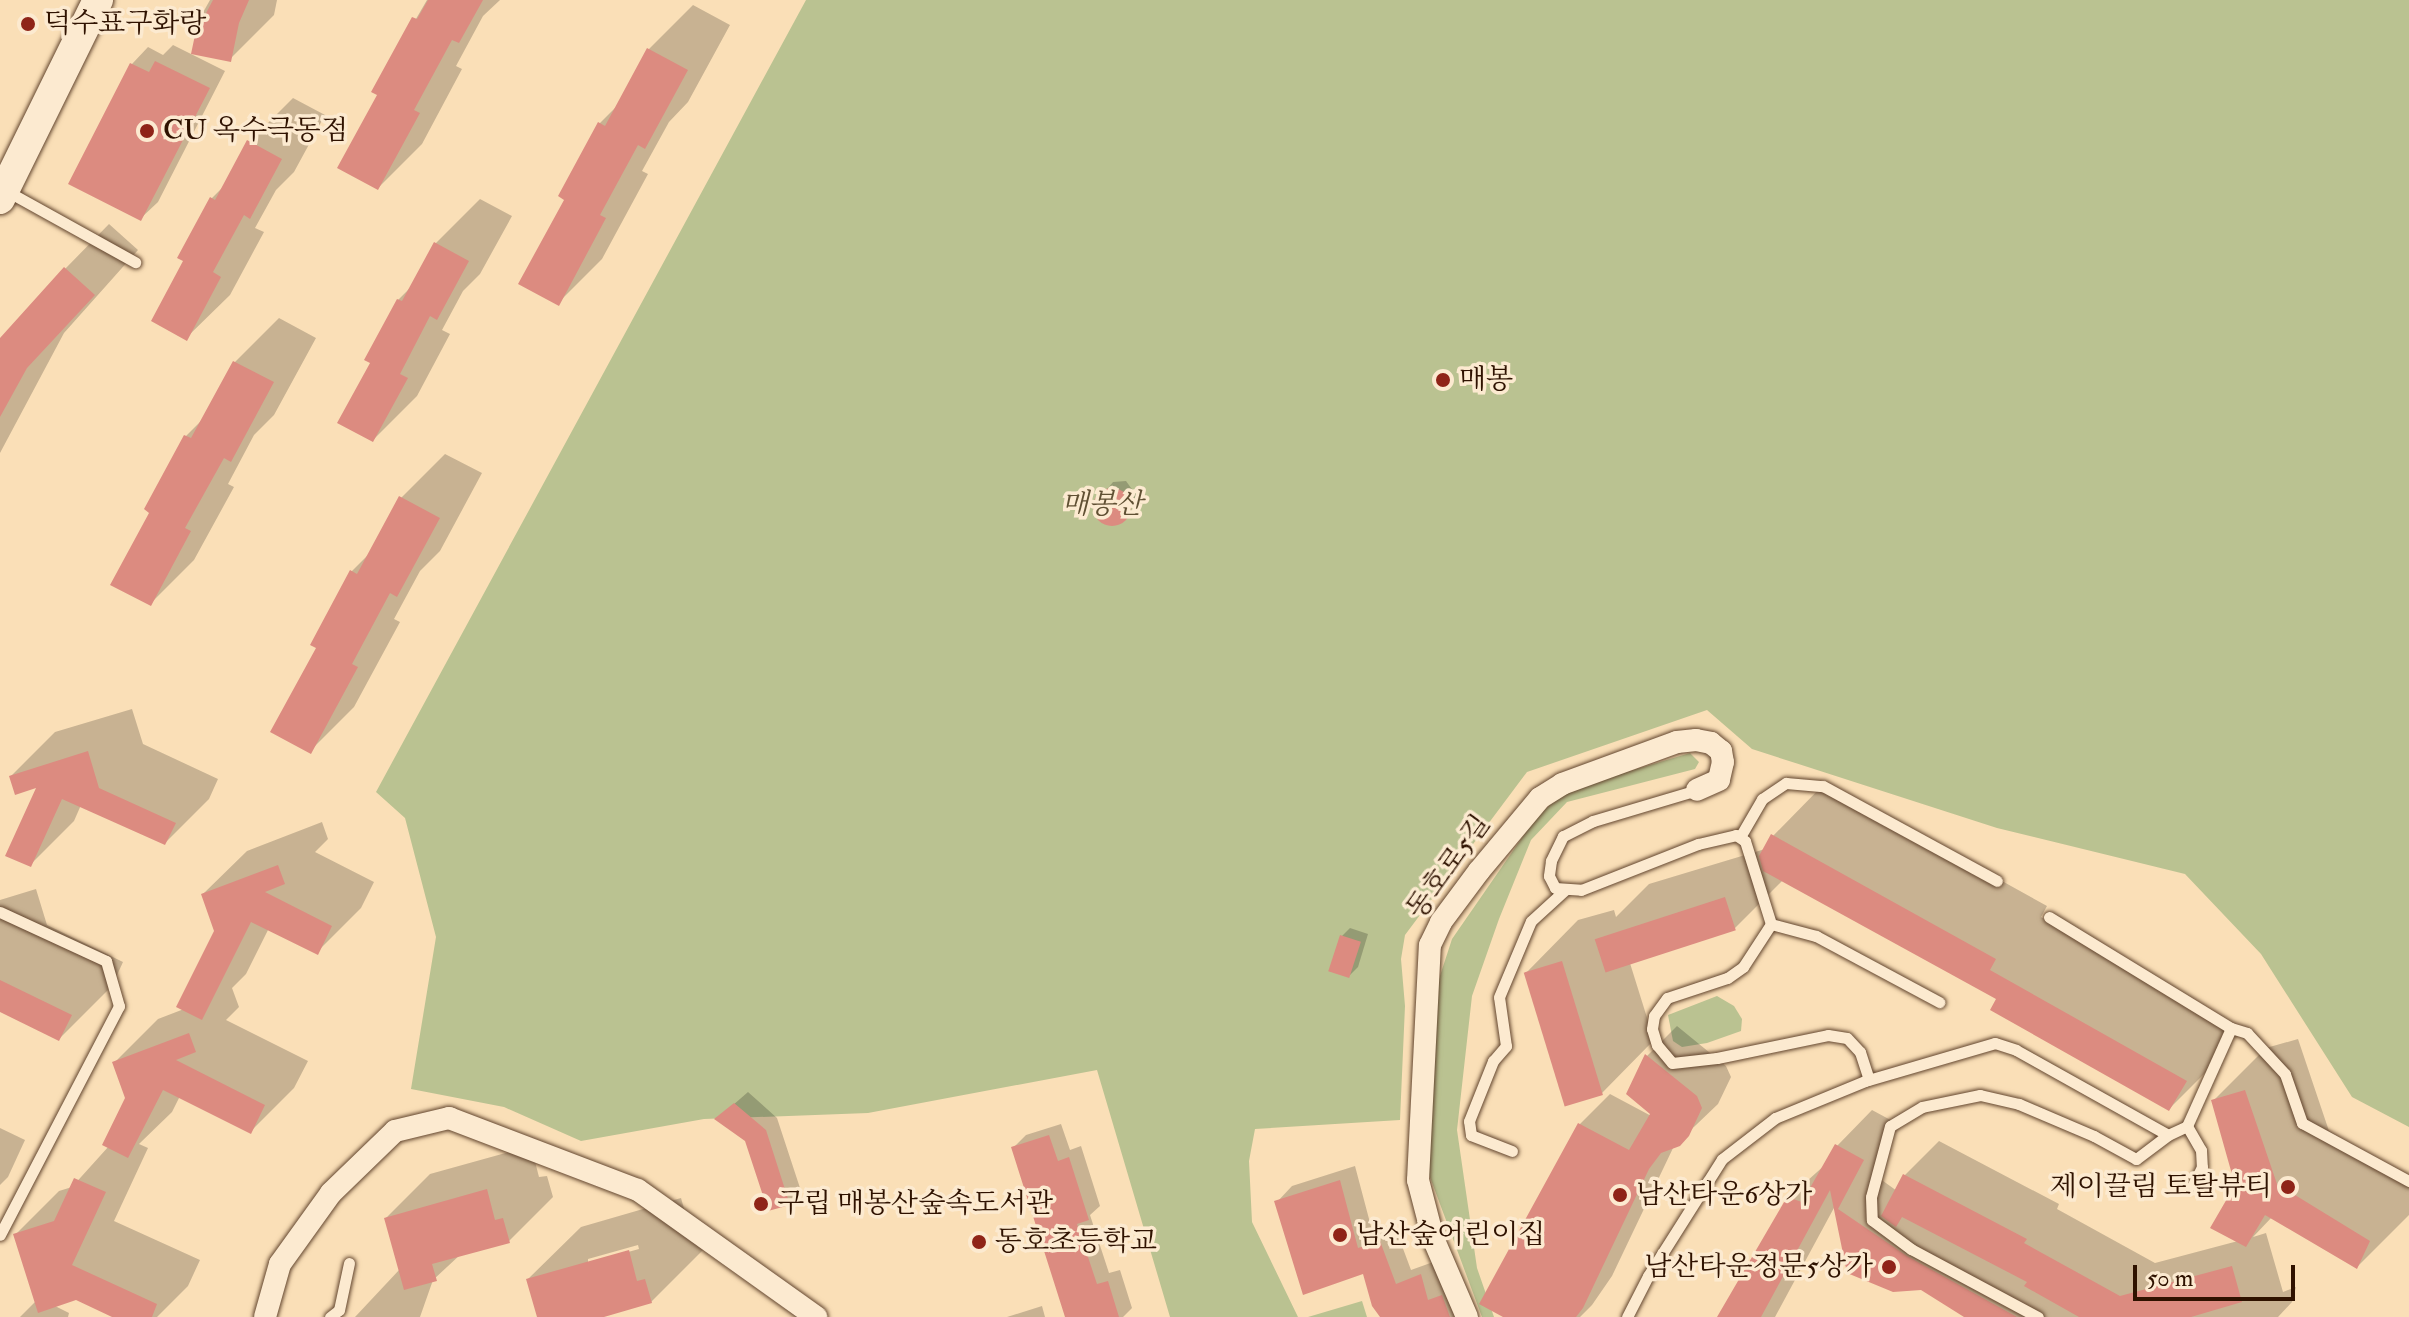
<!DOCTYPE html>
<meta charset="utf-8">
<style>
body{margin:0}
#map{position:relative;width:2409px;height:1317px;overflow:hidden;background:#fadfb7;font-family:"IM FELL Double Pica","Noto Serif KR",serif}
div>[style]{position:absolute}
.green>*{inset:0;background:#bac291}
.shadow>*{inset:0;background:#0003}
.building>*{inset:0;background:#dc8b80;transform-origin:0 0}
.round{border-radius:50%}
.roads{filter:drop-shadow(0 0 2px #62452e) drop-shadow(0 0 2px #62452e)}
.service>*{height:11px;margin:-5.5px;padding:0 5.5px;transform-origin:5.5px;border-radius:5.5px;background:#fcead0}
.minor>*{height:22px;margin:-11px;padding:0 11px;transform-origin:11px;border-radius:11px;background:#fcead0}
.secondary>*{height:30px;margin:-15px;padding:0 15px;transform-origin:15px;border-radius:15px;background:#fcead0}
.dots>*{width:22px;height:22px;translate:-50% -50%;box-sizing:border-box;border:4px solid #fcead0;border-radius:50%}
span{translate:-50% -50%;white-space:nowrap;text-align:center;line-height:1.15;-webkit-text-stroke:7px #fcead0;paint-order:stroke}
.poi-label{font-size:28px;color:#2f1200}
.left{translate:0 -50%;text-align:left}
.right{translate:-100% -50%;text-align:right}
.park-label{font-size:28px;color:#605033;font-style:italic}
.street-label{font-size:28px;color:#2f1200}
.scale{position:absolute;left:2133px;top:1265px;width:162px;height:36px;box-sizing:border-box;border:4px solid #2f1200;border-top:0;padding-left:10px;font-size:24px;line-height:28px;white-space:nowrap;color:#2f1200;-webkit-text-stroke:6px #fcead0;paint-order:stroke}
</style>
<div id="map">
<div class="green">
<i style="clip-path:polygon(806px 0,2409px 0,2409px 1127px,2352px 1097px,2261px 954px,2185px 874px,1997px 828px,1752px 749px,1707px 710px,1527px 772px,1405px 935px,1401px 959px,1405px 1006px,1400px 1120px,1255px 1129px,1249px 1161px,1252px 1222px,1298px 1317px,1170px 1317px,1097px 1070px,868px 1113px,704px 1119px,581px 1141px,504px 1107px,411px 1089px,436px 937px,405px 818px,376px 792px)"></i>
<i style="clip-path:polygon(1690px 753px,1699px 762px,1695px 769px,1567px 802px,1531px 840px,1499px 919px,1472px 996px,1457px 1130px,1477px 1268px,1494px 1317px,1482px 1317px,1424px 1161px,1438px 982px,1452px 939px,1535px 819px,1566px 790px)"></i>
<i style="clip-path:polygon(1717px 996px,1734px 1006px,1742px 1019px,1741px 1031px,1707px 1043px,1682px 1047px,1673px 1041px,1668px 1015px)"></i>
<i style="clip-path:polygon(1362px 1301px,1367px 1317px,1308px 1317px)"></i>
</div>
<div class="shadow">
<i style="clip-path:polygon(210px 0,277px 0,274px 15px,230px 59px,201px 16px)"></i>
<i style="clip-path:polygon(427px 0,500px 0,483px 16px,456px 66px,462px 69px,422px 144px,378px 188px,380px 94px,374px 91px)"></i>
<i style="clip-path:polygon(693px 5px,730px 25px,688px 102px,669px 122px,642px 171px,648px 174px,602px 259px,558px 303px,566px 199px,600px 123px,619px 104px,649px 49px)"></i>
<i style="clip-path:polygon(173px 45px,225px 71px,158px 202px,141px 218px,132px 64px,148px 47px,163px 55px)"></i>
<i style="clip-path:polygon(293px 98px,325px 115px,294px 172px,276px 190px,255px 228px,264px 232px,230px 295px,186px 338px,186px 260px,212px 198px,226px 184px,249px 142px)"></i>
<i style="clip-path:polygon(480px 199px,512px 216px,480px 274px,463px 291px,442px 330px,450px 334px,417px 396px,373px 440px,372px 362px,398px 300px,412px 286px,436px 243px)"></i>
<i style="clip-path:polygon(109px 224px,138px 250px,64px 333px,0 453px,0 345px,66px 268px)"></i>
<i style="clip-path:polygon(279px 318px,316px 338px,274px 415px,254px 435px,228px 484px,234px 487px,194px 560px,150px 604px,152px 512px,146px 509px,186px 436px,206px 416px,235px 362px)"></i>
<i style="clip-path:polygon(445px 454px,482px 473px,440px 551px,420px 571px,394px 619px,400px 622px,354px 707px,310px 751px,352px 571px,372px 551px,401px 498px)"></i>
<i style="clip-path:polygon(1126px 481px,1139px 499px,1116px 523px,1108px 524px,1096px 516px,1094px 505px,1113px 482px)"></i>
<i style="clip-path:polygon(132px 709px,143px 744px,218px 779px,209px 799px,165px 843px,81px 805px,74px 821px,30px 865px,39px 785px,11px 776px,55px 732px)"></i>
<i style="clip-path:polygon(1825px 783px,2047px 906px,2041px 917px,2238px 1028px,2222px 1056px,2169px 1109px,1998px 998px,1783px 880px,1735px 928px,1629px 960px,1654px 1040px,1602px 1093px,1526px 973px,1578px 920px,1614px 910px,1616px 917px,1649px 884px,1765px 849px,1773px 836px)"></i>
<i style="clip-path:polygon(322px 822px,328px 839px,315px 852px,374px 882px,361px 908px,317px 952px,269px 928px,246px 974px,232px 988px,239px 1007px,226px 1020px,308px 1061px,294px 1088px,250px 1132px,180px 1096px,172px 1112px,139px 1144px,148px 1148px,114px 1221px,200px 1260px,188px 1286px,157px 1317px,117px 1317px,76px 1298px,53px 1305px,69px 1313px,68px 1317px,20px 1317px,36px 1301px,15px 1235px,59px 1191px,72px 1187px,109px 1146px,128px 1098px,114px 1063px,158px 1019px,184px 1009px,216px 931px,203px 894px,247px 851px)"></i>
<i style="clip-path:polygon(36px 889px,47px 925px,123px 962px,112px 986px,59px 1039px,0 1010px,0 900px)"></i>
<i style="clip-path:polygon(1350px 928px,1368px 934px,1358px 967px,1350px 975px,1332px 970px,1342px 936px)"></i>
<i style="clip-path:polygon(1677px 1026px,1726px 1066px,1731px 1077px,1718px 1104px,1674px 1146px,1612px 1276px,1592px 1305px,1580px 1317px,1507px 1317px,1580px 1124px,1610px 1094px,1655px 1118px,1647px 1056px)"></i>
<i style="clip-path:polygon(2298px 1039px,2329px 1131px,2409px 1181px,2409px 1215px,2357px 1267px,2272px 1217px,2253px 1237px,2266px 1233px,2283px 1292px,2296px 1287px,2292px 1302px,2278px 1317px,1968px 1317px,1921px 1288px,1893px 1290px,1835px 1206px,1775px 1317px,1719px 1317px,1788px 1198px,1826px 1164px,1837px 1146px,1872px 1110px,1898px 1124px,1872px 1173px,1897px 1191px,1905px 1175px,1939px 1141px,2059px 1204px,2057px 1209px,2155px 1263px,2238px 1241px,2237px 1185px,2213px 1101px,2266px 1048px)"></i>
<i style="clip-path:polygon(748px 1092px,777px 1118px,801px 1191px,789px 1203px,747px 1140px,717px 1119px)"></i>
<i style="clip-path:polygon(1061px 1124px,1070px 1150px,1081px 1146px,1100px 1206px,1090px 1215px,1109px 1273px,1120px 1270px,1132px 1308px,1123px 1317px,1067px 1317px,1014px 1147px,1026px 1135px)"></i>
<i style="clip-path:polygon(0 1128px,25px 1140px,8px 1177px,0 1185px)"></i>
<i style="clip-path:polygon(531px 1146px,539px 1177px,547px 1176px,553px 1197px,509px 1241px,461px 1254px,433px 1280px,420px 1317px,355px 1317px,400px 1269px,386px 1218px,430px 1174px)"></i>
<i style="clip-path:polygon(1355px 1166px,1373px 1234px,1395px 1227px,1411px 1270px,1436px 1261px,1455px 1317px,1383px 1317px,1364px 1272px,1277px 1202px,1292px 1186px)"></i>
<i style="clip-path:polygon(evenodd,681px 1198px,690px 1230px,704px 1249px,651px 1302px,601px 1317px,539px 1317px,528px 1279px,581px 1227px,681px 1198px,638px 1245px,639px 1249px,588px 1263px,588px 1259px,638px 1245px)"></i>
<i style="clip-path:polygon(1042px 1306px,1045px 1317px,1007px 1317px)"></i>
</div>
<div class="building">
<i style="clip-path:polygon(213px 0,249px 0,239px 23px,231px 62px,191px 54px,199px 16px,204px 17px)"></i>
<i style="clip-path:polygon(428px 0,483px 0,459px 43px,452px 40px,414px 110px,420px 113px,378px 190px,337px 168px,377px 95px,371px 92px,412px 17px,417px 19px)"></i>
<i style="clip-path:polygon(647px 48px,688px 70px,645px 149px,638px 145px,600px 215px,606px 218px,559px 306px,518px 284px,564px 200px,558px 196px,598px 122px,605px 126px)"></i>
<i style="clip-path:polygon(155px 61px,210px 88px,141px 221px,68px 184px,130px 63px,149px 72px)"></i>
<i style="clip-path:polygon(247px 140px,282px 159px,250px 219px,244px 215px,213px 272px,221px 277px,187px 341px,151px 321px,183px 261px,177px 258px,210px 197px,215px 200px)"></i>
<i style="clip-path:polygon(434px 242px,469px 261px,437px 320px,430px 316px,400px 374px,408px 378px,373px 442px,337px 423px,370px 363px,364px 360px,397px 299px,402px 301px)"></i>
<i style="clip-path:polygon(64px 267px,95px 295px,27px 368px,0 417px,0 338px)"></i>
<i style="clip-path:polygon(233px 361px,274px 382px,231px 462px,224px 458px,185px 528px,191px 531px,151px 606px,110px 585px,149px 513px,144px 509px,184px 435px,191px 438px)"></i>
<i class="round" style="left:1093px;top:488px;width:38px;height:38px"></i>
<i style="clip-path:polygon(399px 496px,440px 518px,397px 597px,390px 593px,352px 664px,358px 667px,311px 754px,270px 732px,316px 648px,310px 645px,350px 570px,357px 574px)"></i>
<i style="clip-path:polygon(88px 751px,99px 788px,176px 823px,165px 845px,62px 799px,31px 867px,5px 856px,36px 788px,15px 795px,9px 776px)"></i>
<i style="clip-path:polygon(1771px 834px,1996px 959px,1990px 970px,2187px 1081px,2169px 1111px,1990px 1010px,1996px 999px,1763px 871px,1759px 856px)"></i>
<i style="clip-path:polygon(278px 865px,285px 884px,265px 892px,332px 926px,318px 955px,251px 922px,202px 1020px,176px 1007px,214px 931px,201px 894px)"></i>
<i style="left:1725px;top:897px;width:35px;height:137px;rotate:72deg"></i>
<i style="left:1340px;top:935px;width:22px;height:38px;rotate:18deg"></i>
<i style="left:1562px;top:961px;width:140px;height:40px;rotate:73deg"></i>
<i style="clip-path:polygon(0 980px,72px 1015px,59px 1041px,0 1012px)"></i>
<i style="clip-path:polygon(189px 1033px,196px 1052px,176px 1060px,265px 1105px,251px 1134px,163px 1090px,128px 1158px,102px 1145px,125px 1098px,112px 1062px)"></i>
<i style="clip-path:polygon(1645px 1054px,1697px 1096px,1702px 1108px,1689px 1136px,1680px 1146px,1661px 1153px,1649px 1169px,1583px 1308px,1576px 1317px,1503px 1317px,1479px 1304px,1578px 1123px,1629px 1150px,1650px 1114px,1626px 1094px)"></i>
<i style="clip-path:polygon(2245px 1090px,2277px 1184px,2370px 1241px,2357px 1269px,2265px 1215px,2246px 1247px,2210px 1228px,2235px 1185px,2211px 1100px)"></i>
<i style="clip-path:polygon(734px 1103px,766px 1130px,790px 1205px,768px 1211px,745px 1141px,714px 1119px)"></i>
<i style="clip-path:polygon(1049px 1135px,1058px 1161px,1069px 1157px,1089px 1220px,1077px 1224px,1097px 1284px,1108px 1281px,1119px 1317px,1065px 1317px,1011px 1147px)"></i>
<i style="clip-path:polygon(1835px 1144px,1864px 1160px,1838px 1209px,1907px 1256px,2017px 1317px,1964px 1317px,1921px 1290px,1893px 1292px,1847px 1273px,1830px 1190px,1761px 1317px,1717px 1317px,1787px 1197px,1802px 1202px)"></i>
<i style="clip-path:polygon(1903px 1174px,2027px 1239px,2024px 1243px,2120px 1296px,2232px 1266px,2242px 1302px,2191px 1317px,2079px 1317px,2024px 1286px,2027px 1282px,1902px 1217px,1896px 1227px,1881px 1216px)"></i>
<i style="clip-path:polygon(74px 1178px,106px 1192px,72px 1265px,157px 1304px,152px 1317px,112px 1317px,76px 1300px,38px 1313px,13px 1234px,54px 1221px)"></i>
<i style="clip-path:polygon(1340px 1180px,1358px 1248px,1380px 1241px,1396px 1284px,1421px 1274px,1428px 1300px,1442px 1295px,1450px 1317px,1380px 1317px,1372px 1306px,1363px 1274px,1303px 1295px,1274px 1201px)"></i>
<i style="clip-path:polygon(487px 1189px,495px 1220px,503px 1218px,510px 1243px,432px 1264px,437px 1281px,404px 1290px,384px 1218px)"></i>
<i style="clip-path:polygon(629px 1250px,637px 1281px,645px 1279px,652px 1303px,604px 1317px,537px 1317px,526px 1279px)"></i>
</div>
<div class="roads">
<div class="service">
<i style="left:5px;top:190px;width:149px;rotate:29deg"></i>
<i style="left:1697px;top:790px;width:109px;rotate:163.4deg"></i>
<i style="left:1593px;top:821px;width:34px;rotate:153deg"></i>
<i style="left:1563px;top:836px;width:28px;rotate:116deg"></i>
<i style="left:1551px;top:861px;width:15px;rotate:98deg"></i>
<i style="left:1549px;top:876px;width:13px;rotate:63deg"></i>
<i style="left:1555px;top:888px;width:26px;rotate:4deg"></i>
<i style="left:1581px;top:890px;width:126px;rotate:-21.5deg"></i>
<i style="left:1698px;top:844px;width:39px;rotate:-13deg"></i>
<i style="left:1736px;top:835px;width:11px;rotate:34deg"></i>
<i style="left:1745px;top:841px;width:87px;rotate:72.6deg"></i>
<i style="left:1771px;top:924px;width:51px;rotate:123.1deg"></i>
<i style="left:1743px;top:967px;width:19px;rotate:145deg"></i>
<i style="left:1727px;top:978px;width:63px;rotate:161.6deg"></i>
<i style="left:1667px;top:998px;width:22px;rotate:126deg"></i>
<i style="left:1654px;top:1016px;width:13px;rotate:99deg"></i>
<i style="left:1652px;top:1029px;width:17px;rotate:73deg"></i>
<i style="left:1657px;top:1045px;width:23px;rotate:50deg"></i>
<i style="left:1672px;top:1063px;width:45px;rotate:-6.3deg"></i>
<i style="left:1717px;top:1058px;width:113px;rotate:-11.7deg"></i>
<i style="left:1828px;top:1035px;width:19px;rotate:9deg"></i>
<i style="left:1847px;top:1038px;width:19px;rotate:47deg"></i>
<i style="left:1860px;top:1052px;width:29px;rotate:72deg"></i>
<i style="left:1740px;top:837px;width:44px;rotate:-59.9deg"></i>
<i style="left:1762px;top:799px;width:29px;rotate:-34deg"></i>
<i style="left:1786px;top:783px;width:37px;rotate:5deg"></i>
<i style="left:1823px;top:786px;width:198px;rotate:28.6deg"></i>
<i style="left:0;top:912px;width:117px;rotate:24.8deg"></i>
<i style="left:106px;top:961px;width:47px;rotate:73.9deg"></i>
<i style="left:119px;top:1006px;width:258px;rotate:117.5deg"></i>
<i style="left:2049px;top:917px;width:213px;rotate:31.4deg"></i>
<i style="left:2231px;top:1028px;width:17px;rotate:17deg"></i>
<i style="left:2247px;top:1033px;width:56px;rotate:47.2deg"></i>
<i style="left:2285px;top:1074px;width:52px;rotate:70.9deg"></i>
<i style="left:2302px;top:1123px;width:122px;rotate:28.5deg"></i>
<i style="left:1771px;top:924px;width:47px;rotate:14.9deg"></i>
<i style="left:1816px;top:936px;width:140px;rotate:28.2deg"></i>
<i style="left:2187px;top:1126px;width:28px;rotate:60deg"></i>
<i style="left:2201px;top:1150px;width:17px;rotate:87deg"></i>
<i style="left:2202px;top:1167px;width:20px;rotate:117deg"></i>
<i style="left:2168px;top:1135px;width:21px;rotate:-25deg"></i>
<i style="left:2187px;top:1126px;width:107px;rotate:-65.8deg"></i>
<i style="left:1512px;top:1151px;width:44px;rotate:-158.7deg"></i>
<i style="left:1471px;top:1135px;width:14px;rotate:-98deg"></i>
<i style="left:1469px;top:1121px;width:65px;rotate:-68.2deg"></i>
<i style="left:1493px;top:1061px;width:20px;rotate:-49deg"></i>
<i style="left:1506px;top:1046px;width:49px;rotate:-98.1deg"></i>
<i style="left:1499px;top:997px;width:82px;rotate:-67.2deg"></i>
<i style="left:1531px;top:921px;width:46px;rotate:-42.4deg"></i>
<i style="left:330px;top:1317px;width:11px;rotate:-38deg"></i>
<i style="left:339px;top:1310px;width:48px;rotate:-78deg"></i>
<i style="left:1627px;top:1317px;width:46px;rotate:-62.9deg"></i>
<i style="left:1648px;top:1276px;width:138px;rotate:-57.7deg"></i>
<i style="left:1722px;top:1159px;width:67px;rotate:-37.7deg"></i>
<i style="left:1775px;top:1118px;width:97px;rotate:-22.3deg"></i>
<i style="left:1865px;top:1081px;width:135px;rotate:-16.3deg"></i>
<i style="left:1995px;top:1043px;width:22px;rotate:18deg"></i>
<i style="left:2016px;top:1050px;width:174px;rotate:29.2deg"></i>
<i style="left:2168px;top:1135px;width:40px;rotate:143deg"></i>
<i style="left:2136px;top:1159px;width:48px;rotate:-151.3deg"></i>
<i style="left:2094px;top:1136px;width:82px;rotate:-156.9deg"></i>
<i style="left:2019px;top:1104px;width:40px;rotate:-167deg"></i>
<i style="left:1980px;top:1095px;width:59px;rotate:168.3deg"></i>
<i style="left:1922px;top:1107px;width:37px;rotate:149deg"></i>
<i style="left:1890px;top:1126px;width:73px;rotate:105deg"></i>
<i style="left:1871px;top:1197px;width:23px;rotate:88deg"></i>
<i style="left:1872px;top:1220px;width:49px;rotate:36.6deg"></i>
<i style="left:1911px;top:1249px;width:144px;rotate:28.2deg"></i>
</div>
<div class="minor">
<i style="left:265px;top:1317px;width:55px;rotate:-74.2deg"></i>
<i style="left:280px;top:1264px;width:87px;rotate:-54.3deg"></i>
<i style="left:331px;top:1193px;width:89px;rotate:-44.1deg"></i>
<i style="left:395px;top:1131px;width:56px;rotate:-13.5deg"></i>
<i style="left:449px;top:1118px;width:202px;rotate:20.9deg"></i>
<i style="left:638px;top:1190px;width:219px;rotate:35.5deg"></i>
<i style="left:1467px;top:1317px;width:86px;rotate:-113.3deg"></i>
<i style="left:1433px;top:1238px;width:60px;rotate:-104.5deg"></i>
<i style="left:1418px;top:1180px;width:235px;rotate:-87.1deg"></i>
<i style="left:1430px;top:945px;width:25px;rotate:-64deg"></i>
<i style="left:1441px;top:922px;width:64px;rotate:-53.3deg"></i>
<i style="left:1479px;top:871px;width:95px;rotate:-50.1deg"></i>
<i style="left:1540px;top:798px;width:26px;rotate:-32deg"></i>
<i style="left:1562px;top:784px;width:122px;rotate:-20.1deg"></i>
<i style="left:1677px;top:742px;width:19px;rotate:-6deg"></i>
<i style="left:1696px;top:740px;width:15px;rotate:11deg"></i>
<i style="left:1711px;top:743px;width:13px;rotate:39deg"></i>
<i style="left:1721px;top:751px;width:11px;rotate:80deg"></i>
<i style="left:1723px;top:762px;width:18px;rotate:103deg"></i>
<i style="left:1719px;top:780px;width:24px;rotate:156deg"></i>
</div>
<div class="secondary">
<i style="left:0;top:199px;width:222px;rotate:-63.8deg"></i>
</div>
</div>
<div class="dots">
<i style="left:28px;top:24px;background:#8f2418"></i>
<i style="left:147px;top:131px;background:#8f2418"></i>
<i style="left:1443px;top:380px;background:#8f2418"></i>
<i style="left:2288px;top:1187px;background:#8f2418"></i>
<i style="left:1620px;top:1195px;background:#8f2418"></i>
<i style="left:761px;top:1204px;background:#8f2418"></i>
<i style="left:1340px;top:1235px;background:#8f2418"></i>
<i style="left:979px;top:1242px;background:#8f2418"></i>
<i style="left:1889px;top:1267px;background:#8f2418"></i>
</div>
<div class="poi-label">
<span class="left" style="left:44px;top:24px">덕수표구화랑</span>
<span class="left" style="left:163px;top:131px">CU 옥수극동점</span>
<span class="left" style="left:1459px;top:380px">매봉</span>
<span class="right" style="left:2272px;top:1187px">제이끌림 토탈뷰티</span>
<span class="left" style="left:1636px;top:1195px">남산타운6상가</span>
<span class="left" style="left:777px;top:1204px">구립 매봉산숲속도서관</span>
<span class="left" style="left:1356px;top:1235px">남산숲어린이집</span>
<span class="left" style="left:995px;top:1242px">동호초등학교</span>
<span class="right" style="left:1873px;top:1267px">남산타운정문5상가</span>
</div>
<div class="park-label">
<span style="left:1102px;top:505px">매봉산</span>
</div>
<div class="street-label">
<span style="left:1449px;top:867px;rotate:-54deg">동호로5길</span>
</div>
<div class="scale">50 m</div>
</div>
